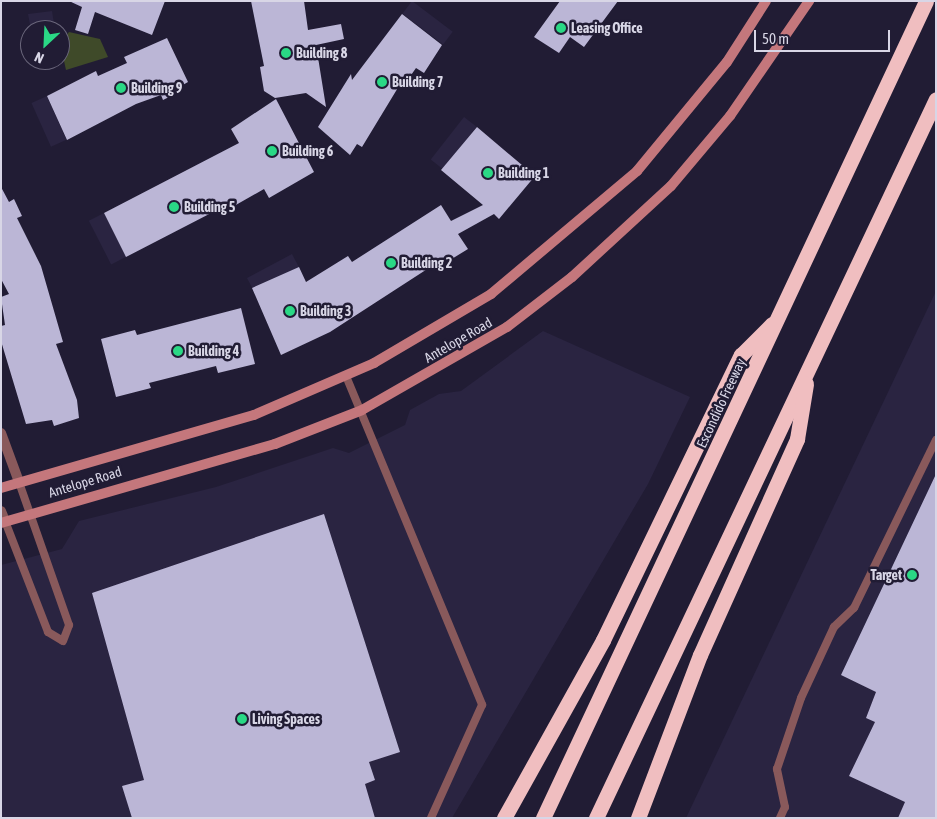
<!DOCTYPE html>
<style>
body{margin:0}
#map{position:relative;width:937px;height:819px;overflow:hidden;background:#211c34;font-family:"Asap Condensed",sans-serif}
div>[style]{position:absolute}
.built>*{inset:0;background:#2a2441;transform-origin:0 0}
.green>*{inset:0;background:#3f4a29}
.building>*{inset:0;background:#bbb6d6}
.service>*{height:8px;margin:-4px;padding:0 4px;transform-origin:4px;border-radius:4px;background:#89595b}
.minor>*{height:10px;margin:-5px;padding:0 5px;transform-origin:5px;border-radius:5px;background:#89595b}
.secondary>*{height:10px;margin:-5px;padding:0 5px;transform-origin:5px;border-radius:5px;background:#c4777c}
.motorway>*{height:15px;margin:-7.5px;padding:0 7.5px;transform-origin:7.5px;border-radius:7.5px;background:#f0bec0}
.dots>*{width:14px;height:14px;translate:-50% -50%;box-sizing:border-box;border:2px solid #211c34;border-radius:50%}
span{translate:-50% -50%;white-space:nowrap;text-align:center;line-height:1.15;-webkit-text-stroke:5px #211c34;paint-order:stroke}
.poi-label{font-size:14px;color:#d8d6e6;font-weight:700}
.left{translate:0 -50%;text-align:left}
.right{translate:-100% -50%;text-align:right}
.street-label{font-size:14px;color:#d8d6e6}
.frame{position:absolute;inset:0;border:2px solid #d8d6e6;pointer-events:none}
.north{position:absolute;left:20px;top:20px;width:50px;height:50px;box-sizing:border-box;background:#211c34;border:1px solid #6a667b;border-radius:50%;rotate:205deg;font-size:14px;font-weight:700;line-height:20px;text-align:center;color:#d8d6e6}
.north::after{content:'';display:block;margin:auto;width:18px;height:22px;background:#2ad885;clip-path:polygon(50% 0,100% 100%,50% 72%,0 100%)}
.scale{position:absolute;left:754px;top:30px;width:136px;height:22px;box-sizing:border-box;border:2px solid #d8d6e6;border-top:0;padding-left:6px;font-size:15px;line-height:18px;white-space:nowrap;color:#d8d6e6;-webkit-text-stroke:4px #211c34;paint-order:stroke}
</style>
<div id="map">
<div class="built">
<i style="left:412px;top:1px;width:51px;height:16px;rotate:37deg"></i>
<i style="clip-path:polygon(52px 11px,55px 30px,31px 30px,28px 14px)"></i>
<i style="left:47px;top:96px;width:48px;height:17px;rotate:66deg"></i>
<i style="left:464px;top:117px;width:16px;height:54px;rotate:38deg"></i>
<i style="left:104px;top:213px;width:49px;height:17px;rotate:63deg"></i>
<i style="left:292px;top:254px;width:15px;height:51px;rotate:62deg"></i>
<i style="clip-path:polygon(936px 291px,936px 818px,686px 818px)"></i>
<i style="clip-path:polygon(543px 331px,690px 397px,648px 484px,452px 818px,1px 818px,1px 565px,62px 549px,79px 521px,216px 487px,333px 448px,349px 453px,405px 425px,410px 410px,439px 394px,461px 391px)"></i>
</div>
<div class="green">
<i style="clip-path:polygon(69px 32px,100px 39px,108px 57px,66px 70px,60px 43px)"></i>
</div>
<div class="building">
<i style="clip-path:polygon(69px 1px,165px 1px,152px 35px,95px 12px,88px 34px,75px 30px,82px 7px)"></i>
<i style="clip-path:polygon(251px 1px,304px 1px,308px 30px,341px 24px,344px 39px,316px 45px,326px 107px,306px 93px,275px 98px,264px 91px,260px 67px,264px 66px)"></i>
<i style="clip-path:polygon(560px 1px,618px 1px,584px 47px,570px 37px,559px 53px,534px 37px)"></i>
<i style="clip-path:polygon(402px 14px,442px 45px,424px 73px,416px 68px,402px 88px,399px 86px,362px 147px,357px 144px,350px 155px,318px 127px,351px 74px,352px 80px)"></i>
<i style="clip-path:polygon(167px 38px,188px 82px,181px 86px,183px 90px,163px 100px,161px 95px,136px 104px,67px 140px,47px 96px,96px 71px,98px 76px,127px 63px,124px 57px)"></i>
<i style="clip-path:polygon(276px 99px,314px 172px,269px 198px,264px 189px,220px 214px,217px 210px,126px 257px,104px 213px,239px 143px,231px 129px)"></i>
<i style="clip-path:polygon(477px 127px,535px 176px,499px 219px,494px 214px,458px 234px,468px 249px,437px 268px,435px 264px,330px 332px,281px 355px,252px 288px,299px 267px,306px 282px,348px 256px,352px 262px,441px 205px,451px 221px,483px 205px,441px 170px)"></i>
<i style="clip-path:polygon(1px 187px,9px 202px,14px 199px,22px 216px,17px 218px,41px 266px,63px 342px,56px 344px,77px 400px,79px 418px,54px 426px,52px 420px,26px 424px,1px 341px,1px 326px,5px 325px,1px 297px,9px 294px,1px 279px)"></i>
<i style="clip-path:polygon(241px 308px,255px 364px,218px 373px,216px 366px,149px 383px,151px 388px,116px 397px,101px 339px,135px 330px,137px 335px)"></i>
<i style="clip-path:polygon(936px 474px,936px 818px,898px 818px,905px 802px,849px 776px,875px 722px,866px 718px,876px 692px,841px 675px)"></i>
<i style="clip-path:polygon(324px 514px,400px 752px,369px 762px,375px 780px,365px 784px,375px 818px,132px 818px,122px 786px,144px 780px,92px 593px)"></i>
</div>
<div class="service">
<i style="left:346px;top:376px;width:356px;rotate:67.5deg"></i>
<i style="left:482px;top:705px;width:124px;rotate:114.3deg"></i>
<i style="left:5px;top:521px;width:119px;rotate:68.8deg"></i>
<i style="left:48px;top:632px;width:17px;rotate:31deg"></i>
<i style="left:63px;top:641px;width:17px;rotate:-69deg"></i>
<i style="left:69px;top:625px;width:151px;rotate:-109.3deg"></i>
<i style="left:780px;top:818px;width:12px;rotate:-66deg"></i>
<i style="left:785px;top:807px;width:39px;rotate:-102deg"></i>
<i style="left:777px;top:769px;width:75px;rotate:-71.3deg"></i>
<i style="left:801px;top:698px;width:78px;rotate:-65.1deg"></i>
<i style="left:834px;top:627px;width:28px;rotate:-44deg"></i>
<i style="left:854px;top:608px;width:187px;rotate:-64deg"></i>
</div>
<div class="minor">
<i style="left:1px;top:433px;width:52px;rotate:69.8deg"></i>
<i style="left:1px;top:511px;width:11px;rotate:68deg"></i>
</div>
<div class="secondary">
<i style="left:1px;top:488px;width:263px;rotate:-16.1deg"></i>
<i style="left:254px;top:415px;width:131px;rotate:-23.4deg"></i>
<i style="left:374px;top:363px;width:136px;rotate:-30.5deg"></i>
<i style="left:491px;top:294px;width:191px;rotate:-40.1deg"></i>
<i style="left:637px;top:171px;width:141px;rotate:-50.5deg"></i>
<i style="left:727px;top:62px;width:72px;rotate:-57.4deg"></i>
<i style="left:1px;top:523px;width:285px;rotate:-16.1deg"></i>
<i style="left:275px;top:444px;width:93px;rotate:-21.3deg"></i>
<i style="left:362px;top:410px;width:167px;rotate:-29.8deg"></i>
<i style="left:507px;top:327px;width:82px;rotate:-37.6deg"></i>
<i style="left:572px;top:277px;width:134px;rotate:-42.6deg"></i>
<i style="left:671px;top:186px;width:92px;rotate:-49.9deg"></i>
<i style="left:730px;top:116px;width:140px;rotate:-55.5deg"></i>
</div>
<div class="motorway">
<i style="left:504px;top:818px;width:204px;rotate:-60.9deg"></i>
<i style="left:603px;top:640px;width:317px;rotate:-64.2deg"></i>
<i style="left:741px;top:355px;width:44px;rotate:-45deg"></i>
<i style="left:543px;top:818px;width:902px;rotate:-64.88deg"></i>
<i style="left:596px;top:818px;width:795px;rotate:-64.69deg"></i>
<i style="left:638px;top:818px;width:174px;rotate:-69.2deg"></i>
<i style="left:700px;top:655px;width:237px;rotate:-65.8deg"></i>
<i style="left:797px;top:439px;width:56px;rotate:-80.7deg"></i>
</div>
<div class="dots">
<i style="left:561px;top:28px;background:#2ad885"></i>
<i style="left:286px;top:53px;background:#2ad885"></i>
<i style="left:382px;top:82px;background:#2ad885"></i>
<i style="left:121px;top:88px;background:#2ad885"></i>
<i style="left:272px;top:151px;background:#2ad885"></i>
<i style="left:488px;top:173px;background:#2ad885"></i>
<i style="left:174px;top:207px;background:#2ad885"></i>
<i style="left:391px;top:263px;background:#2ad885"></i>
<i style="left:290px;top:311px;background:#2ad885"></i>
<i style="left:178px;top:351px;background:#2ad885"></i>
<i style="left:912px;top:575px;background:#2ad885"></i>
<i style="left:242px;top:719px;background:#2ad885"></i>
</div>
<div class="poi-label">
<span class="left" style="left:571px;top:28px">Leasing Office</span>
<span class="left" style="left:296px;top:53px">Building 8</span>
<span class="left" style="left:392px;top:82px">Building 7</span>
<span class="left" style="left:131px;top:88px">Building 9</span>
<span class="left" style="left:282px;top:151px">Building 6</span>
<span class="left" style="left:498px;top:173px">Building 1</span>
<span class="left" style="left:184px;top:207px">Building 5</span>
<span class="left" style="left:401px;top:263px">Building 2</span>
<span class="left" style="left:300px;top:311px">Building 3</span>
<span class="left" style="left:188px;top:351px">Building 4</span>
<span class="right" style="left:902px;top:575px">Target</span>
<span class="left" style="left:252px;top:719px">Living Spaces</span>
</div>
<div class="street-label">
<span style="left:458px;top:340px;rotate:-30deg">Antelope Road</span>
<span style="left:721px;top:403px;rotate:-65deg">Escondido Freeway</span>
<span style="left:85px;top:482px;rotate:-17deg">Antelope Road</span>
</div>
<div class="frame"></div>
<div class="north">N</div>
<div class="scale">50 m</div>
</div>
